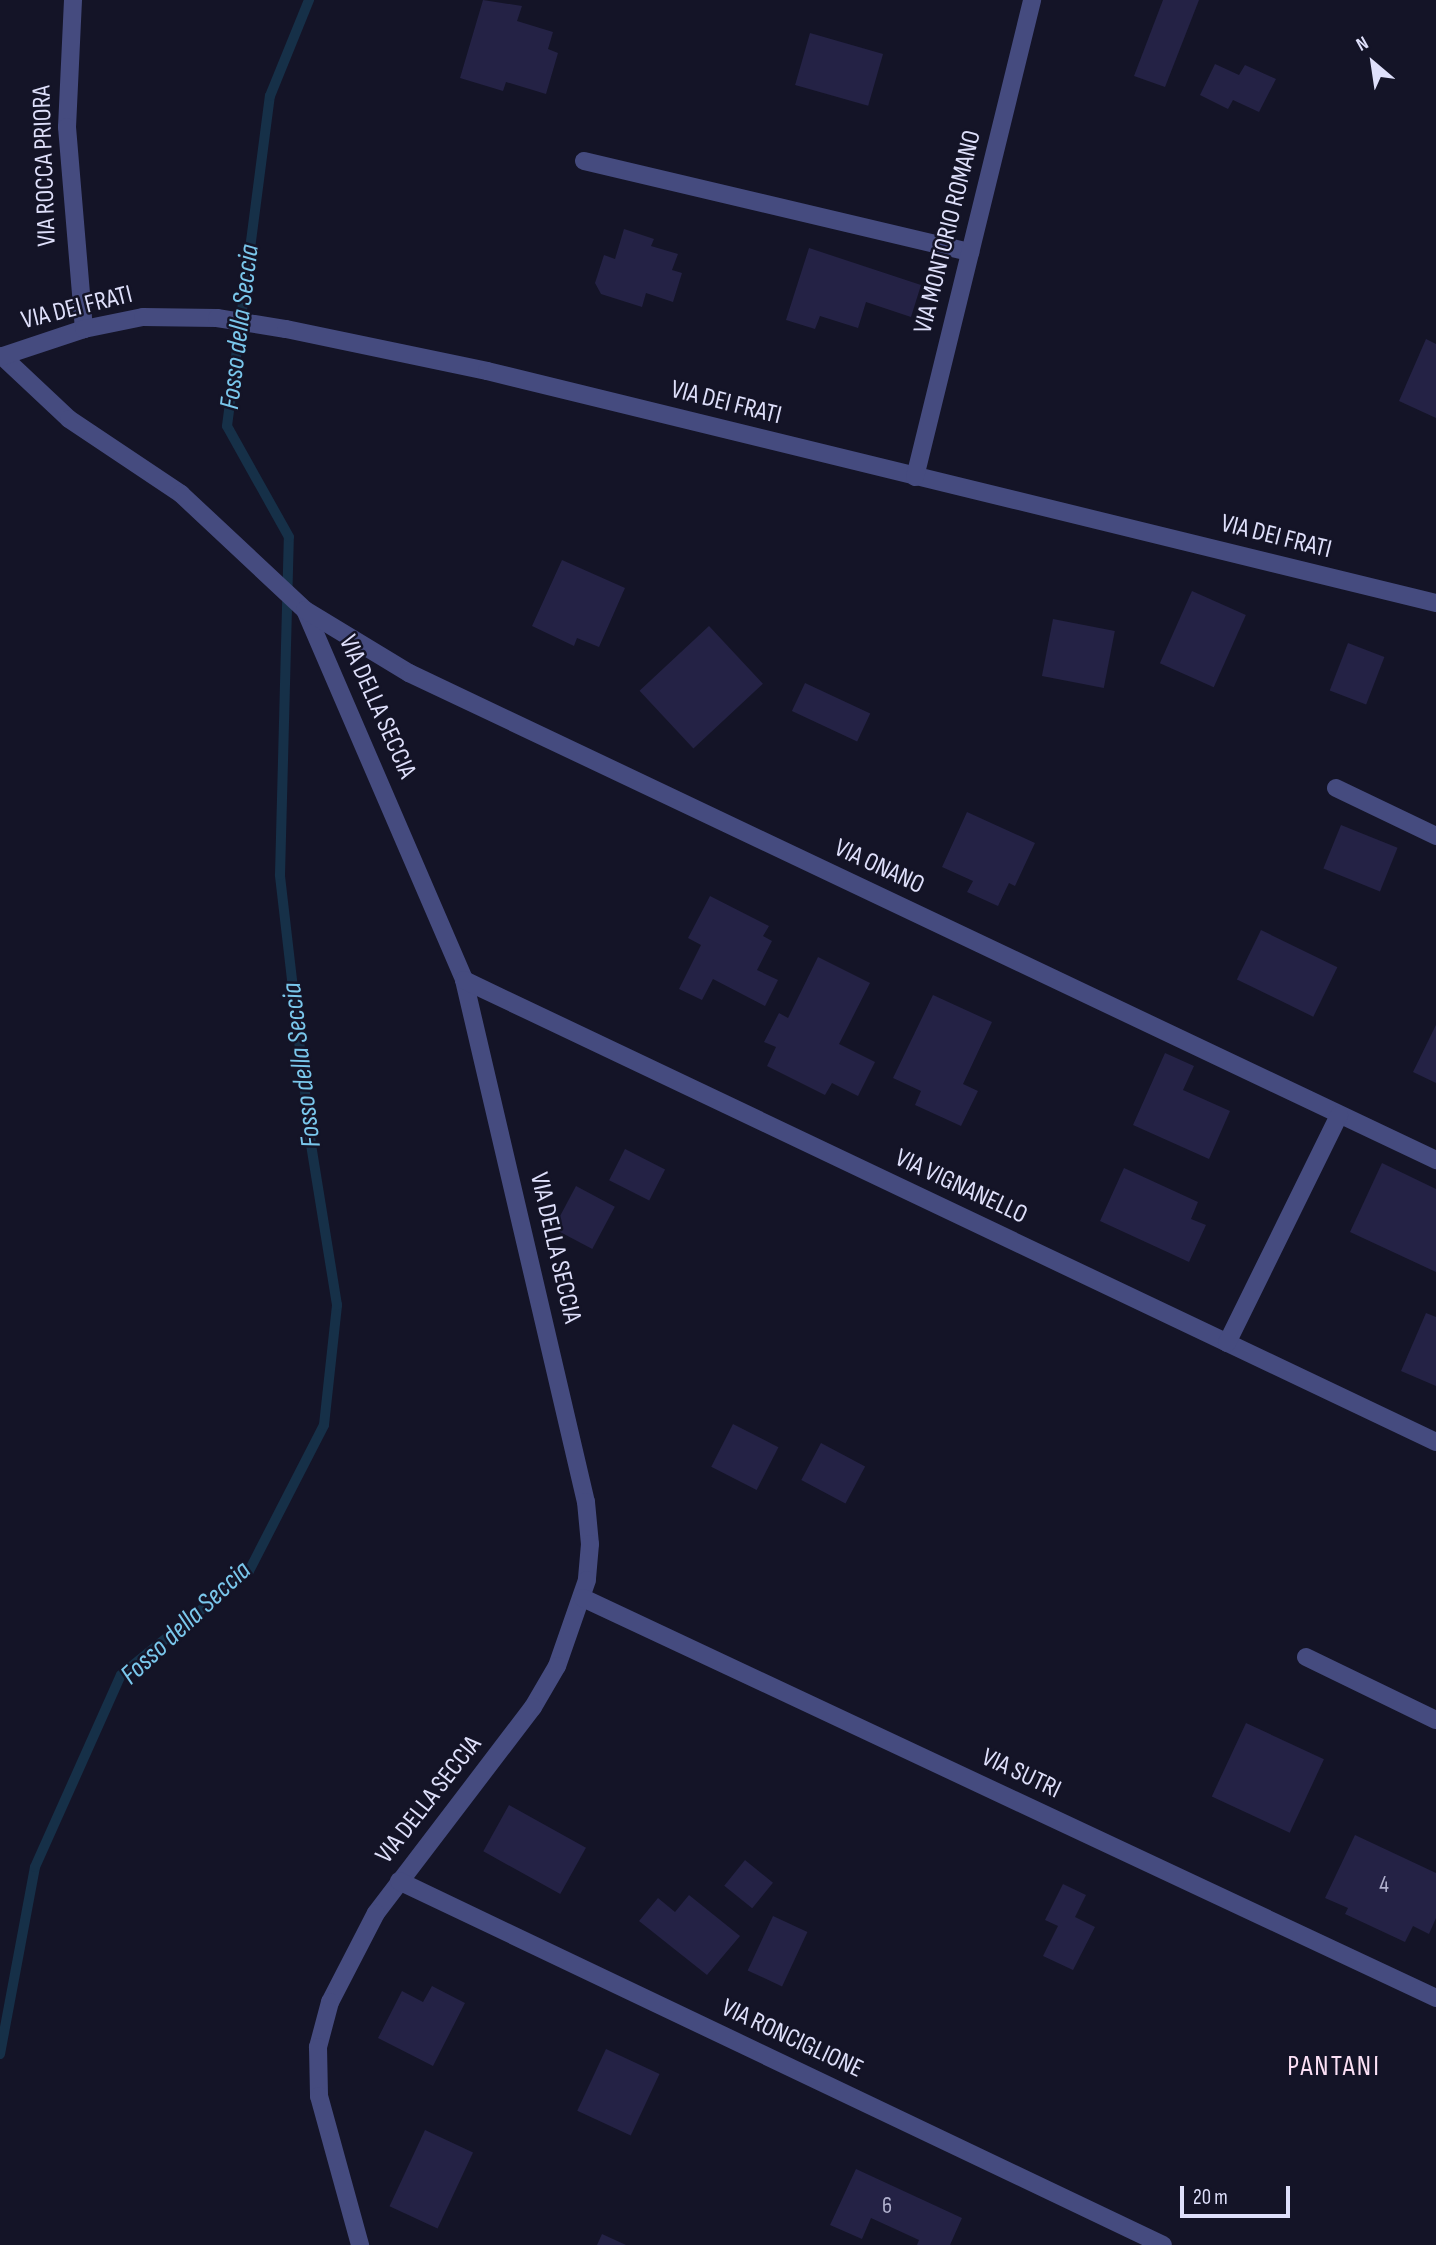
<!DOCTYPE html>
<style>
body{margin:0}
#map{position:relative;width:1436px;height:2245px;overflow:hidden;background:#141427;font-family:"Sofia Sans Condensed",sans-serif}
div>[style]{position:absolute}
.stream>*{height:10px;margin:-5px;padding:0 5px;transform-origin:5px;border-radius:5px;background:#163048}
.building>*{inset:0;background:#242245;transform-origin:0 0}
.minor>*{height:18px;margin:-9px;padding:0 9px;transform-origin:9px;border-radius:9px;background:#454b7f}
span{translate:-50% -50%;white-space:nowrap;text-align:center;line-height:1.15;-webkit-text-stroke:5px #141427;paint-order:stroke}
.number-label{font-size:23px;color:#b0b0cd}
.number-label span{-webkit-text-stroke-width:0}
.street-label{font-size:26px;color:#dedffa}
.water-label{font-size:28px;color:#7ac7ec;font-style:italic}
.neighbourhood-label{font-size:28px;color:#fbe0f5;letter-spacing:2px}
.north{position:absolute;left:1338px;top:28px;width:70px;height:70px;-webkit-text-stroke:5px #141427;paint-order:stroke;rotate:331deg;font-size:19px;font-weight:700;line-height:28px;text-align:center;color:#dedffa}
.north::after{content:'';display:block;margin:auto;width:24px;height:32px;background:#dedffa;clip-path:polygon(50% 0,100% 100%,50% 72%,0 100%)}
.scale{position:absolute;left:1180px;top:2186px;width:110px;height:32px;box-sizing:border-box;border:4px solid #dedffa;border-top:0;padding-left:9px;font-size:21px;line-height:24px;white-space:nowrap;color:#dedffa;-webkit-text-stroke:5px #141427;paint-order:stroke}
</style>
<div id="map">
<div class="stream">
<i style="left:0;top:2054px;width:190px;rotate:-79.4deg"></i>
<i style="left:35px;top:1867px;width:210px;rotate:-65.9deg"></i>
<i style="left:121px;top:1675px;width:165px;rotate:-39.1deg"></i>
<i style="left:249px;top:1571px;width:164px;rotate:-62.8deg"></i>
<i style="left:324px;top:1425px;width:121px;rotate:-83.8deg"></i>
<i style="left:337px;top:1305px;width:163px;rotate:-99.2deg"></i>
<i style="left:311px;top:1144px;width:271px;rotate:-96.6deg"></i>
<i style="left:280px;top:875px;width:338px;rotate:-88.5deg"></i>
<i style="left:289px;top:537px;width:127px;rotate:-119.2deg"></i>
<i style="left:227px;top:426px;width:333px;rotate:-82.6deg"></i>
<i style="left:270px;top:96px;width:104px;rotate:-67.9deg"></i>
</div>
<div class="building">
<i style="clip-path:polygon(483px 0,522px 6px,517px 21px,553px 32px,548px 49px,558px 53px,546px 94px,506px 82px,503px 91px,460px 78px)"></i>
<i style="clip-path:polygon(1163px 0,1199px 0,1165px 87px,1134px 76px)"></i>
<i style="left:810px;top:33px;width:76px;height:54px;rotate:16deg"></i>
<i style="clip-path:polygon(1215px 64px,1239px 75px,1245px 65px,1276px 79px,1259px 112px,1233px 100px,1228px 109px,1200px 95px)"></i>
<i style="clip-path:polygon(624px 229px,654px 239px,651px 246px,678px 254px,672px 270px,682px 273px,673px 302px,646px 293px,642px 307px,601px 294px,595px 283px,604px 255px,615px 259px)"></i>
<i style="clip-path:polygon(809px 248px,921px 285px,911px 317px,866px 302px,858px 328px,820px 316px,815px 329px,786px 320px)"></i>
<i style="clip-path:polygon(1426px 339px,1436px 344px,1436px 418px,1399px 401px)"></i>
<i style="clip-path:polygon(562px 560px,625px 588px,599px 647px,577px 638px,574px 646px,532px 626px)"></i>
<i style="left:1192px;top:591px;width:59px;height:79px;rotate:24deg"></i>
<i style="left:1053px;top:619px;width:63px;height:58px;rotate:11deg"></i>
<i style="left:709px;top:626px;width:79px;height:95px;rotate:47deg"></i>
<i style="left:1348px;top:643px;width:39px;height:51px;rotate:21deg"></i>
<i style="left:805px;top:683px;width:72px;height:31px;rotate:25deg"></i>
<i style="clip-path:polygon(967px 812px,1035px 843px,1015px 886px,1009px 883px,998px 906px,967px 892px,973px 881px,942px 867px)"></i>
<i style="left:1341px;top:825px;width:61px;height:47px;rotate:22deg"></i>
<i style="clip-path:polygon(710px 896px,769px 926px,763px 936px,772px 941px,757px 970px,778px 980px,765px 1006px,713px 979px,702px 1000px,679px 989px,701px 945px,688px 938px)"></i>
<i style="left:1261px;top:930px;width:85px;height:55px;rotate:26deg"></i>
<i style="clip-path:polygon(818px 957px,870px 983px,839px 1044px,875px 1062px,858px 1096px,832px 1083px,825px 1095px,767px 1066px,776px 1047px,764px 1042px,779px 1013px,788px 1018px)"></i>
<i style="clip-path:polygon(933px 995px,992px 1022px,963px 1084px,978px 1091px,961px 1126px,915px 1105px,921px 1091px,893px 1078px)"></i>
<i style="clip-path:polygon(1436px 1025px,1436px 1083px,1413px 1072px)"></i>
<i style="clip-path:polygon(1165px 1053px,1194px 1066px,1183px 1090px,1230px 1111px,1209px 1159px,1133px 1125px)"></i>
<i style="left:625px;top:1149px;width:45px;height:35px;rotate:27deg"></i>
<i style="clip-path:polygon(1382px 1163px,1436px 1189px,1436px 1272px,1350px 1232px)"></i>
<i style="clip-path:polygon(1124px 1168px,1198px 1202px,1191px 1219px,1206px 1225px,1189px 1262px,1100px 1221px)"></i>
<i style="left:576px;top:1186px;width:44px;height:48px;rotate:28deg"></i>
<i style="clip-path:polygon(1426px 1313px,1436px 1317px,1436px 1386px,1401px 1371px)"></i>
<i style="left:733px;top:1424px;width:51px;height:48px;rotate:27deg"></i>
<i style="left:821px;top:1443px;width:50px;height:42px;rotate:28deg"></i>
<i style="left:1246px;top:1723px;width:86px;height:81px;rotate:25deg"></i>
<i style="left:509px;top:1805px;width:88px;height:53px;rotate:29deg"></i>
<i style="clip-path:polygon(1355px 1835px,1436px 1873px,1436px 1918px,1429px 1934px,1413px 1926px,1405px 1942px,1345px 1914px,1348px 1908px,1325px 1898px)"></i>
<i style="left:745px;top:1860px;width:36px;height:33px;rotate:39deg"></i>
<i style="clip-path:polygon(1063px 1884px,1086px 1895px,1075px 1917px,1095px 1927px,1073px 1970px,1043px 1956px,1058px 1926px,1045px 1920px)"></i>
<i style="clip-path:polygon(689px 1895px,740px 1936px,707px 1975px,639px 1921px,658px 1898px,675px 1912px)"></i>
<i style="left:773px;top:1916px;width:38px;height:60px;rotate:25deg"></i>
<i style="clip-path:polygon(432px 1986px,465px 2003px,433px 2066px,378px 2038px,402px 1991px,423px 2002px)"></i>
<i style="left:606px;top:2049px;width:59px;height:68px;rotate:25deg"></i>
<i style="left:425px;top:2130px;width:53px;height:84px;rotate:25deg"></i>
<i style="clip-path:polygon(856px 2169px,962px 2218px,950px 2245px,917px 2245px,919px 2240px,871px 2218px,862px 2239px,830px 2225px)"></i>
<i style="clip-path:polygon(602px 2234px,626px 2245px,597px 2245px)"></i>
</div>
<div class="minor">
<i style="left:73px;top:0;width:127px;rotate:92.7deg"></i>
<i style="left:67px;top:127px;width:203px;rotate:85.2deg"></i>
<i style="left:584px;top:161px;width:397px;rotate:13.3deg"></i>
<i style="left:2px;top:356px;width:92px;rotate:43.2deg"></i>
<i style="left:69px;top:419px;width:135px;rotate:33.8deg"></i>
<i style="left:181px;top:494px;width:170px;rotate:43.1deg"></i>
<i style="left:305px;top:610px;width:403px;rotate:66.7deg"></i>
<i style="left:464px;top:980px;width:536px;rotate:76.85deg"></i>
<i style="left:586px;top:1502px;width:42px;rotate:84.6deg"></i>
<i style="left:590px;top:1544px;width:36px;rotate:95deg"></i>
<i style="left:587px;top:1580px;width:91px;rotate:109.2deg"></i>
<i style="left:557px;top:1666px;width:48px;rotate:120.3deg"></i>
<i style="left:533px;top:1707px;width:259px;rotate:127.3deg"></i>
<i style="left:376px;top:1913px;width:100px;rotate:117.3deg"></i>
<i style="left:330px;top:2002px;width:47px;rotate:104.9deg"></i>
<i style="left:318px;top:2047px;width:49px;rotate:88.8deg"></i>
<i style="left:319px;top:2096px;width:155px;rotate:74.6deg"></i>
<i style="left:0;top:357px;width:89px;rotate:-18.4deg"></i>
<i style="left:84px;top:329px;width:60px;rotate:-11.5deg"></i>
<i style="left:143px;top:317px;width:74px;rotate:0.8deg"></i>
<i style="left:217px;top:318px;width:70px;rotate:9.1deg"></i>
<i style="left:286px;top:329px;width:205px;rotate:11.8deg"></i>
<i style="left:487px;top:371px;width:977px;rotate:13.74deg"></i>
<i style="left:915px;top:477px;width:491px;rotate:-76.2deg"></i>
<i style="left:305px;top:610px;width:122px;rotate:31.2deg"></i>
<i style="left:409px;top:673px;width:1137px;rotate:25.37deg"></i>
<i style="left:1336px;top:788px;width:111px;rotate:25.6deg"></i>
<i style="left:464px;top:980px;width:1076px;rotate:25.42deg"></i>
<i style="left:1227px;top:1343px;width:254px;rotate:-63.8deg"></i>
<i style="left:583px;top:1598px;width:942px;rotate:25.12deg"></i>
<i style="left:1306px;top:1657px;width:144px;rotate:25.9deg"></i>
<i style="left:399px;top:1881px;width:846px;rotate:25.47deg"></i>
</div>
<div class="number-label">
<span style="left:1384px;top:1885px">4</span>
<span style="left:887px;top:2206px">6</span>
</div>
<div class="street-label">
<span style="left:45px;top:166px;rotate:-92deg">VIA ROCCA PRIORA</span>
<span style="left:948px;top:232px;rotate:-76deg">VIA MONTORIO ROMANO</span>
<span style="left:77px;top:308px;rotate:-14deg">VIA DEI FRATI</span>
<span style="left:726px;top:403px;rotate:14deg">VIA DEI FRATI</span>
<span style="left:1276px;top:537px;rotate:14deg">VIA DEI FRATI</span>
<span style="left:377px;top:707px;rotate:66deg">VIA DELLA SECCIA</span>
<span style="left:879px;top:867px;rotate:25deg">VIA ONANO</span>
<span style="left:961px;top:1187px;rotate:25deg">VIA VIGNANELLO</span>
<span style="left:555px;top:1248px;rotate:77deg">VIA DELLA SECCIA</span>
<span style="left:1021px;top:1774px;rotate:25deg">VIA SUTRI</span>
<span style="left:429px;top:1800px;rotate:-52deg">VIA DELLA SECCIA</span>
<span style="left:792px;top:2039px;rotate:25deg">VIA RONCIGLIONE</span>
</div>
<div class="water-label">
<span style="left:240px;top:327px;rotate:-83deg">Fosso della Seccia</span>
<span style="left:302px;top:1065px;rotate:-97deg">Fosso della Seccia</span>
<span style="left:186px;top:1623px;rotate:-43deg">Fosso della Seccia</span>
</div>
<div class="neighbourhood-label">
<span style="left:1334px;top:2067px">PANTANI</span>
</div>
<div class="north">N</div>
<div class="scale">20 m</div>
</div>
